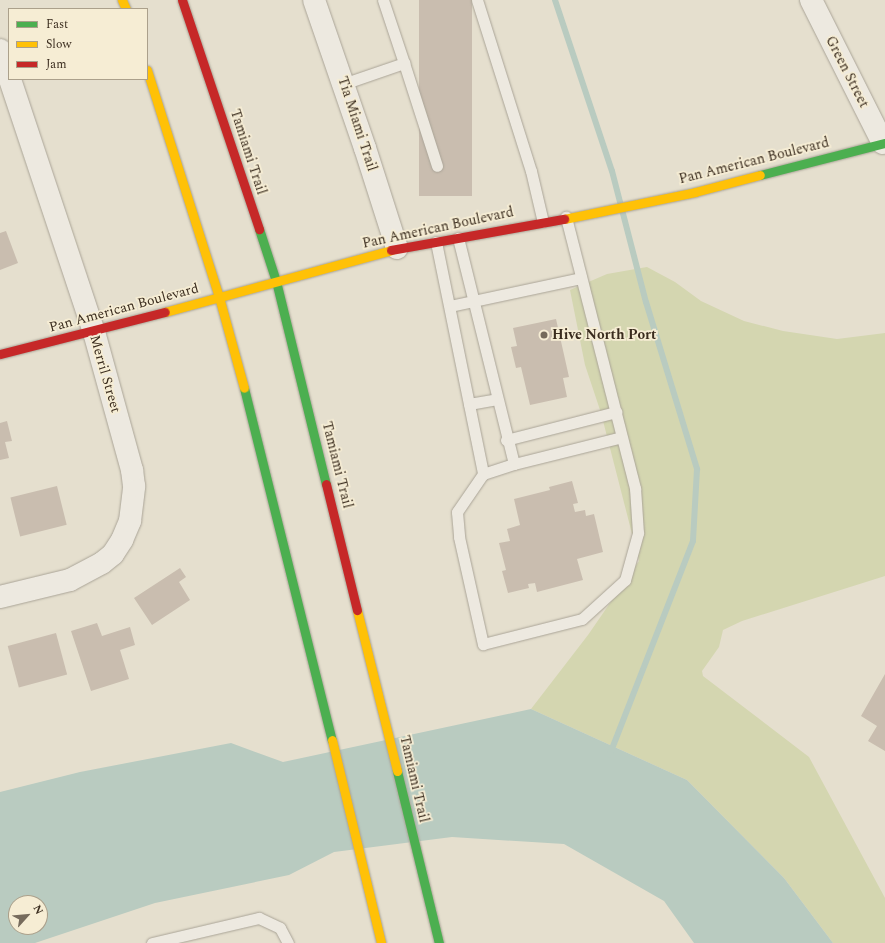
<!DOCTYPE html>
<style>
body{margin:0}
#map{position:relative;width:885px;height:943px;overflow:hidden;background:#e5dfce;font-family:Spectral,serif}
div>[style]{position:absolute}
.green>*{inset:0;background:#d4d6b0}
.water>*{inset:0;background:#b9cbc0}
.stream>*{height:6px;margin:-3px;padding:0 3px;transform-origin:3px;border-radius:3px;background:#b9cbc0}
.building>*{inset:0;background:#c9bdaf;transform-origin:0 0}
.roads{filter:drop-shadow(0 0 1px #aaa497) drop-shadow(0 0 1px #aaa497)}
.lane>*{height:11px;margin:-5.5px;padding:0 5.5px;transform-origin:5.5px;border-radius:5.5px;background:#ede9e0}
.street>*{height:22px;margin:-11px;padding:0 11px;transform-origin:11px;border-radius:11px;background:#ede9e0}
.fast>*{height:9px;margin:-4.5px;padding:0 4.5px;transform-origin:4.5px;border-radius:4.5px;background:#4caf50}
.slow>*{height:9px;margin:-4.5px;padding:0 4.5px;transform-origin:4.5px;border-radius:4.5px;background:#ffc107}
.jam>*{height:9px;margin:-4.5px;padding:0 4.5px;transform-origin:4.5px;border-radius:4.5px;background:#c62828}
.dots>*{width:11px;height:11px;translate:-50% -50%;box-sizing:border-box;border:2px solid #f6edd4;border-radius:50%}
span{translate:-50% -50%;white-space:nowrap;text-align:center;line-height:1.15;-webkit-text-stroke:3.5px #f6edd4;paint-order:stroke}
.street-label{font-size:14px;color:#3a2c1e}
.poi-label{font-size:14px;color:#3a2c1e;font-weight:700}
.left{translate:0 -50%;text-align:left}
.legend{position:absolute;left:8px;top:8px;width:140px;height:72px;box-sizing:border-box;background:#f6edd4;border:1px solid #aba08b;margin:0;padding:5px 7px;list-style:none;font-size:12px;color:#3a2c1e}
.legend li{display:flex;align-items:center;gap:8px;height:20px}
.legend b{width:20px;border:1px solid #aba08b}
.north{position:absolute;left:8px;top:895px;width:40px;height:40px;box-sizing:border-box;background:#f6edd4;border:1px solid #aba08b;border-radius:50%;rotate:63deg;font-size:11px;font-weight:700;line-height:16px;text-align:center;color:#3a2c1e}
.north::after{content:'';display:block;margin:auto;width:14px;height:18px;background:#766b5c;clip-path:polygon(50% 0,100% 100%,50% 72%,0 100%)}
</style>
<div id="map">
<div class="green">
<i style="clip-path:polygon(647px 267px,675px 282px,701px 301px,744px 321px,783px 331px,837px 339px,885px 333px,885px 576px,742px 621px,723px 630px,719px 647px,702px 671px,703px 676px,809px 757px,885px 898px,885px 943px,833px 943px,784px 878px,687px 780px,531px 709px,588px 635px,639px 561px,601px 413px,585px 365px,570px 290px,607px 274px)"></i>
</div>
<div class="water">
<i style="clip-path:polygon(evenodd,531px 709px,687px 780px,784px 878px,833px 943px,694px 943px,664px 901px,564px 844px,452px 837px,334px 852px,289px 875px,155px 903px,35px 943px,0 943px,0 792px,80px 772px,231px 743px,283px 762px,531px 709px,16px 903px,40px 903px,40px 927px,16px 927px,16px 903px)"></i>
</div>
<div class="stream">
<i style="left:555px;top:0;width:180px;rotate:71.6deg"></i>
<i style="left:612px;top:171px;width:135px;rotate:75.5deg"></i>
<i style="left:646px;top:302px;width:175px;rotate:73deg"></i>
<i style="left:697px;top:469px;width:72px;rotate:93.2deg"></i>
<i style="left:693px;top:541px;width:229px;rotate:111.3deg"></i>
</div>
<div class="building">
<i style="left:419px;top:0;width:53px;height:196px"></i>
<i style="clip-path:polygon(6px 231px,18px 263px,0 270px,0 233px)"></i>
<i style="clip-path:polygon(556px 319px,569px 377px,563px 378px,567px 397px,530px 405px,521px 367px,516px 368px,511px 347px,517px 346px,513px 328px)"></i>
<i style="clip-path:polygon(7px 421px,12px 441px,5px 442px,9px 458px,0 460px,0 423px)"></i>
<i style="clip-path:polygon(572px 481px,578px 503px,573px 504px,575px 512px,585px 510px,586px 516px,594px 514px,603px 552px,577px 559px,583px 580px,537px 592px,535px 583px,528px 584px,529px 588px,508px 593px,502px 571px,506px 570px,499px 543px,510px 541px,507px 529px,520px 525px,514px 499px,550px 490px,549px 487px)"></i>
<i style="left:57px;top:486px;width:40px;height:48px;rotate:76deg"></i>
<i style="clip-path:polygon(180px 568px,186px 577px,179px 582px,190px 600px,152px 625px,134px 598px)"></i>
<i style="clip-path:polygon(97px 623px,102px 636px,130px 627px,135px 645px,120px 650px,129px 679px,91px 691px,71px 631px)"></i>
<i style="left:56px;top:633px;width:43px;height:50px;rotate:75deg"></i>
<i style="clip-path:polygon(885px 674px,885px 751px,868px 741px,877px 726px,861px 716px)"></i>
</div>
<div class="roads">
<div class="lane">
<i style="left:477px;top:0;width:179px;rotate:72.5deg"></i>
<i style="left:531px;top:171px;width:52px;rotate:76.8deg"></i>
<i style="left:404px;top:63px;width:108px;rotate:72.2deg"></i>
<i style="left:343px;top:84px;width:65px;rotate:-19deg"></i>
<i style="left:404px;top:63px;width:66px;rotate:-108.4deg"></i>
<i style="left:436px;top:242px;width:237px;rotate:78.5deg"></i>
<i style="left:483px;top:474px;width:33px;rotate:-18deg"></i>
<i style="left:514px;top:464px;width:233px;rotate:-103.9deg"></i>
<i style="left:450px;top:306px;width:134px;rotate:-12.1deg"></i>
<i style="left:469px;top:404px;width:27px;rotate:-10deg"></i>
<i style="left:506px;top:440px;width:114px;rotate:-14.3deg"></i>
<i style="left:514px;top:464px;width:111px;rotate:-14deg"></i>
<i style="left:483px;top:474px;width:46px;rotate:124.4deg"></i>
<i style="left:457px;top:512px;width:25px;rotate:85deg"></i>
<i style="left:459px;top:537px;width:110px;rotate:77.4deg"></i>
<i style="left:483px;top:644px;width:102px;rotate:-14.2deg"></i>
<i style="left:582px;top:619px;width:58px;rotate:-42.2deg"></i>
<i style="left:625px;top:580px;width:49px;rotate:-74.5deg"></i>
<i style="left:638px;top:533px;width:45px;rotate:-93.8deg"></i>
<i style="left:635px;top:488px;width:280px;rotate:-104.3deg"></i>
<i style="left:152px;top:943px;width:110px;rotate:-13.2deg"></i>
<i style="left:259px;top:918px;width:23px;rotate:25deg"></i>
<i style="left:280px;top:928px;width:17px;rotate:62deg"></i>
</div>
<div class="street">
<i style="left:314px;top:0;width:157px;rotate:71deg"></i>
<i style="left:365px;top:148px;width:105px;rotate:72.3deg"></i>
<i style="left:811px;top:0;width:160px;rotate:63.3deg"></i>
<i style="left:0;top:50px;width:28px;rotate:72deg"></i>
<i style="left:0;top:597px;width:72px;rotate:-13.7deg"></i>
<i style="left:70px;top:580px;width:36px;rotate:-28deg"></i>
<i style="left:102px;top:563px;width:14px;rotate:-39deg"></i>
<i style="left:113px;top:554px;width:17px;rotate:-57deg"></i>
<i style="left:122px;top:540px;width:21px;rotate:-67deg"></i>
<i style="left:130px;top:521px;width:35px;rotate:-83deg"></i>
<i style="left:134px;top:486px;width:16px;rotate:-97deg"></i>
<i style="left:132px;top:470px;width:143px;rotate:-105.4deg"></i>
<i style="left:94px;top:332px;width:267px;rotate:-108.4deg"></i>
</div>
<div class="fast">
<i style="left:760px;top:175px;width:129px;rotate:-14.4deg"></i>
<i style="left:259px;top:229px;width:55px;rotate:71.9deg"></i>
<i style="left:276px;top:281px;width:209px;rotate:76.2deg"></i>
<i style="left:244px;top:388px;width:363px;rotate:76deg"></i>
<i style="left:397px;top:771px;width:177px;rotate:76.3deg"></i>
</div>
<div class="slow">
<i style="left:122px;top:0;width:10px;rotate:66deg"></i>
<i style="left:147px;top:70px;width:238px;rotate:72.4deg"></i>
<i style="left:219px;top:297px;width:94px;rotate:74.6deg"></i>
<i style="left:564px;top:219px;width:134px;rotate:-11.6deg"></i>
<i style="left:695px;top:192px;width:67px;rotate:-14.7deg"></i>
<i style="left:165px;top:312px;width:234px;rotate:-15.3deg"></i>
<i style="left:357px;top:610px;width:166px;rotate:76deg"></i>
<i style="left:332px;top:740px;width:209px;rotate:76.4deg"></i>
</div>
<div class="jam">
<i style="left:182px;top:0;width:242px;rotate:71.4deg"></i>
<i style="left:391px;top:250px;width:176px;rotate:-10.2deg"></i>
<i style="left:0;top:354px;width:170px;rotate:-14.3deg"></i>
<i style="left:326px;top:484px;width:130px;rotate:76.2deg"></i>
</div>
</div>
<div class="dots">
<i style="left:544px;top:335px;background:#766b5c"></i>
</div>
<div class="street-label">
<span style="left:847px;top:72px;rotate:63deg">Green Street</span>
<span style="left:357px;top:124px;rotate:72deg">Tia Miami Trail</span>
<span style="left:248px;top:152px;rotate:72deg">Tamiami Trail</span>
<span style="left:754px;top:161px;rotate:-14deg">Pan American Boulevard</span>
<span style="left:438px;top:228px;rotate:-12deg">Pan American Boulevard</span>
<span style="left:124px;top:308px;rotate:-15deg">Pan American Boulevard</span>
<span style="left:105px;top:374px;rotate:74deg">Merril Street</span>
<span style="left:337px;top:465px;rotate:76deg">Tamiami Trail</span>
<span style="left:414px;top:779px;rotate:77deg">Tamiami Trail</span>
</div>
<div class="poi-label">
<span class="left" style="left:552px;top:335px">Hive North Port</span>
</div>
<ul class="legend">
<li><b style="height:5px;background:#4caf50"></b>Fast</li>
<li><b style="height:5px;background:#ffc107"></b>Slow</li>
<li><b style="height:5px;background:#c62828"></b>Jam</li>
</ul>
<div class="north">N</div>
</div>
